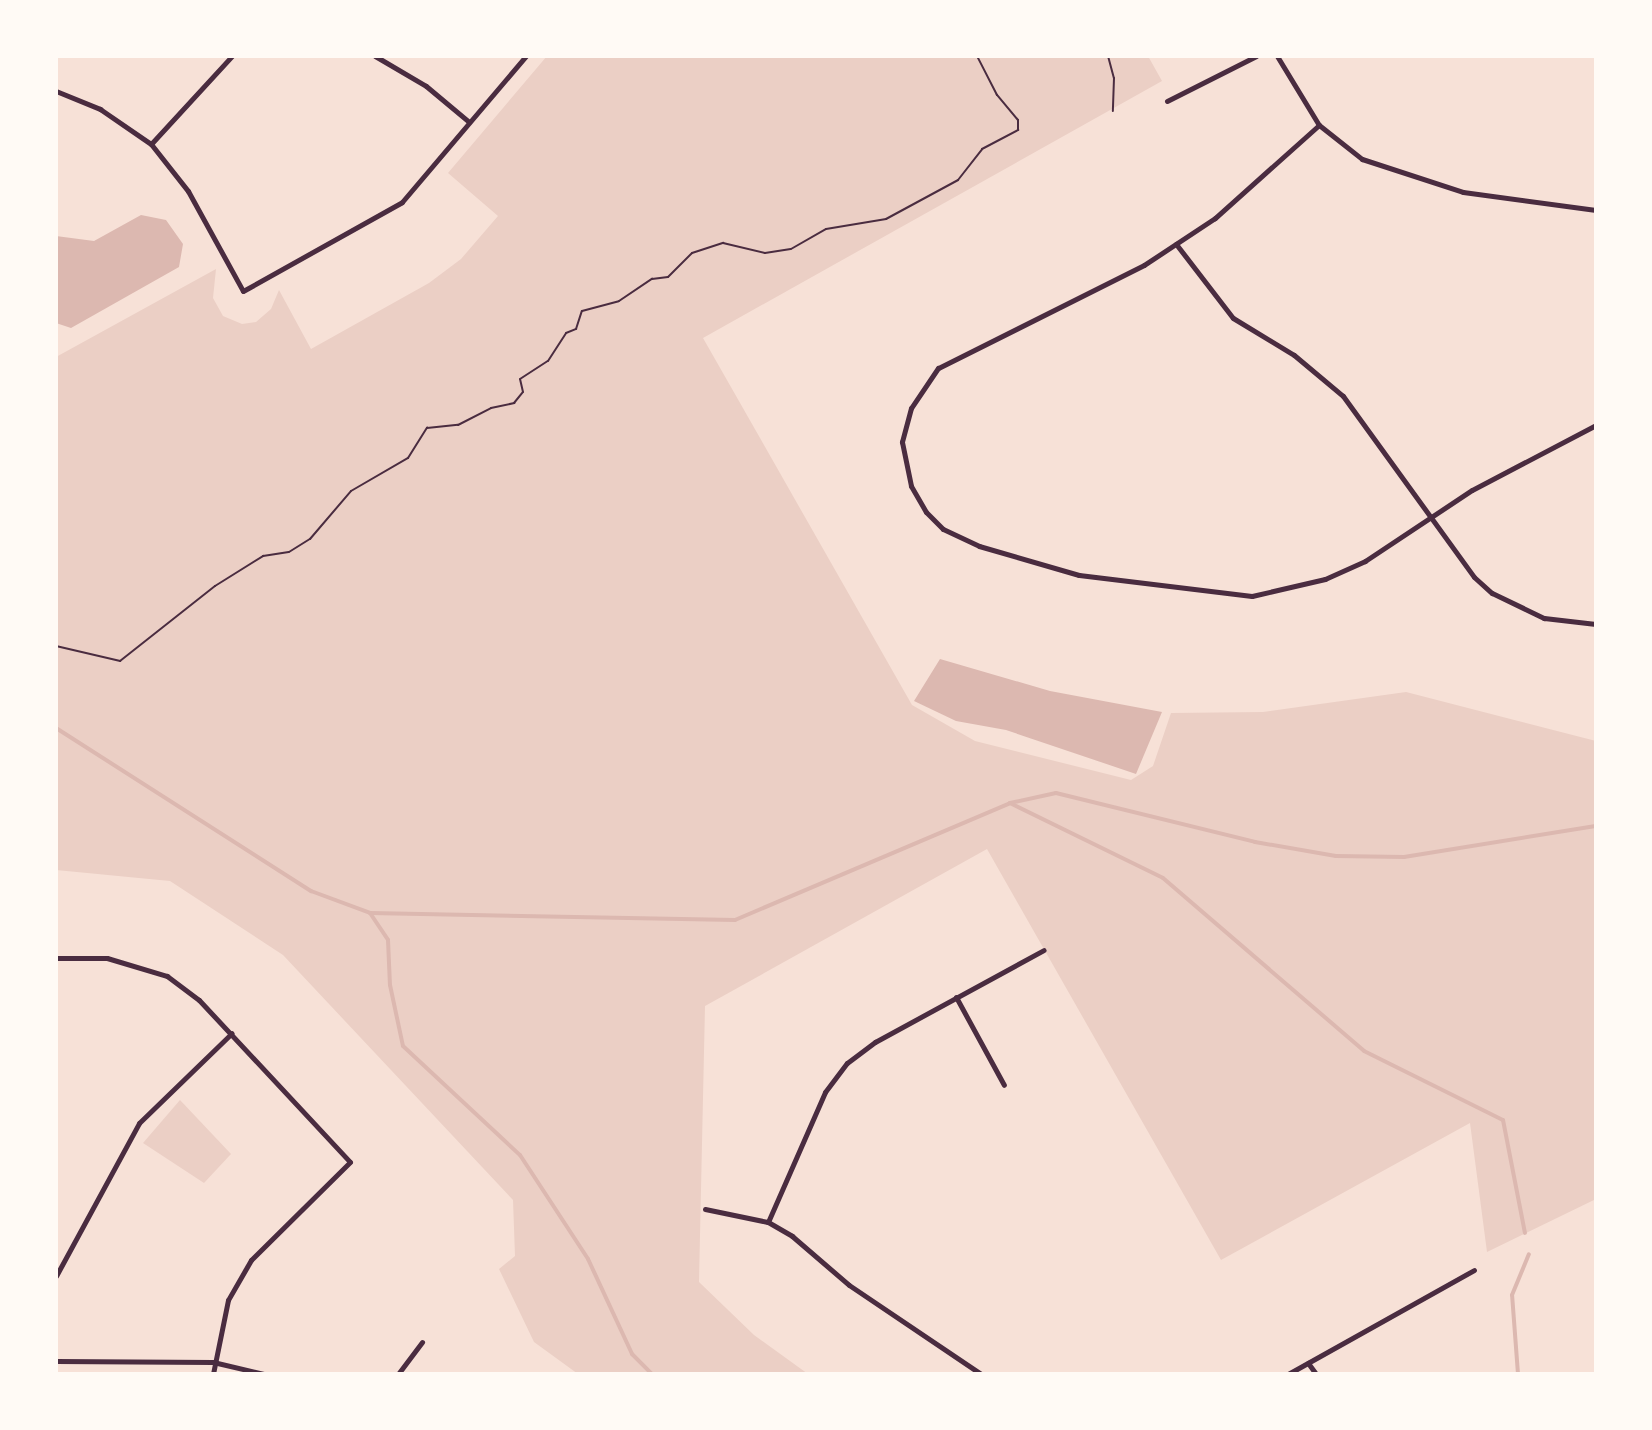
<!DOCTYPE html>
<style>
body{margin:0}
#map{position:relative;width:1652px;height:1430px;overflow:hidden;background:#f7e1d7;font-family:"Space Grotesk",sans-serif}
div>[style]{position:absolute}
.green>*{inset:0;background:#ebcfc5}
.water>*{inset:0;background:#dcb8b0}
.stream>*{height:4px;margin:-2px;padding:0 2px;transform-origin:2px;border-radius:2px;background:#dcb8b0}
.path>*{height:2px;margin:-1px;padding:0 1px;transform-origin:1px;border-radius:1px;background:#4a2c40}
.minor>*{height:5px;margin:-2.5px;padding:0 2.5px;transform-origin:2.5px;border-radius:2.5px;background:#4a2c40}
span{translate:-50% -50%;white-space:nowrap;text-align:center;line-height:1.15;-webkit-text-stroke:6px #fffaf5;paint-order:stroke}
.frame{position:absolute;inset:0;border:58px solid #fffaf5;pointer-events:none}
</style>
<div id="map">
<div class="green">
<i style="clip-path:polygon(547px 56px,1148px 56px,1162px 81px,703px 338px,912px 705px,975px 741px,1131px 780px,1153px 766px,1171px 713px,1263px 712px,1406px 692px,1596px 741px,1596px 1199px,1487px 1252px,1470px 1123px,1221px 1260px,987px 849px,705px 1006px,699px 1282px,754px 1335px,808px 1374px,578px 1374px,534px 1342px,499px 1269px,515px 1256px,513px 1200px,283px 955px,170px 881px,56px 870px,56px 357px,216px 269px,213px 298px,223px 316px,242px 324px,256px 322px,271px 309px,279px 290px,311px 349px,429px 283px,461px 259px,498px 216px,448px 173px)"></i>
<i style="clip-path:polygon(180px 1100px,231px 1154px,204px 1183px,143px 1143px)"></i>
</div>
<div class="water">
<i style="clip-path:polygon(141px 215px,166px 220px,183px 244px,179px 267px,71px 328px,56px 323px,56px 236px,94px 241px)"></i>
<i style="clip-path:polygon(940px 659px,1050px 691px,1162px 712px,1136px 774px,1006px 730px,956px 721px,914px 701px)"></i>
</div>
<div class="stream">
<i style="left:56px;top:728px;width:303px;rotate:32.6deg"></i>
<i style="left:311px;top:891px;width:63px;rotate:20.4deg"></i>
<i style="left:370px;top:913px;width:365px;rotate:1.1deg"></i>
<i style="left:735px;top:920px;width:299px;rotate:-23deg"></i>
<i style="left:1010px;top:803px;width:170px;rotate:26.1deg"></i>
<i style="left:1163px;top:878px;width:265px;rotate:40.7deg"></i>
<i style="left:1364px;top:1051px;width:155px;rotate:26.4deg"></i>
<i style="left:1503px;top:1120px;width:115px;rotate:79deg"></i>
<i style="left:1010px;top:803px;width:47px;rotate:-12.3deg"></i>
<i style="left:1056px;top:793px;width:205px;rotate:13.8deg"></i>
<i style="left:1255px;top:842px;width:82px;rotate:9.8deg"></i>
<i style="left:1336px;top:856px;width:68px;rotate:0.8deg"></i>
<i style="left:1404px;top:857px;width:194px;rotate:-9.2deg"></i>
<i style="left:370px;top:913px;width:32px;rotate:56deg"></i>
<i style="left:388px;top:940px;width:45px;rotate:87.5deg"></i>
<i style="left:390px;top:985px;width:62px;rotate:78deg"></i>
<i style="left:403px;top:1046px;width:160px;rotate:43deg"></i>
<i style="left:520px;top:1155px;width:124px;rotate:56.8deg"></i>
<i style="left:588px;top:1259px;width:105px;rotate:65.1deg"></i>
<i style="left:632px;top:1354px;width:28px;rotate:45deg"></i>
<i style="left:1518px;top:1374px;width:79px;rotate:-94.3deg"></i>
<i style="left:1512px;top:1295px;width:44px;rotate:-67.5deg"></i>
</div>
<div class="path">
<i style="left:1108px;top:56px;width:23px;rotate:75deg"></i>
<i style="left:1114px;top:78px;width:33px;rotate:92deg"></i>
<i style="left:56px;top:646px;width:66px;rotate:13.2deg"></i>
<i style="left:120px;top:661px;width:121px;rotate:-38.3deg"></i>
<i style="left:215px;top:586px;width:57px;rotate:-32deg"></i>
<i style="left:263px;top:556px;width:26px;rotate:-9deg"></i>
<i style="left:289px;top:552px;width:25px;rotate:-32deg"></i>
<i style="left:310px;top:539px;width:63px;rotate:-49.5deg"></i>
<i style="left:351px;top:491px;width:66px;rotate:-30.1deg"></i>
<i style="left:408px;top:458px;width:36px;rotate:-58deg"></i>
<i style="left:427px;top:428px;width:31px;rotate:-6deg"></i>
<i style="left:458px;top:425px;width:37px;rotate:-27deg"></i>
<i style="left:491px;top:408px;width:24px;rotate:-12deg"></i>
<i style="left:514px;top:403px;width:14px;rotate:-51deg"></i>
<i style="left:523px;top:392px;width:13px;rotate:-103deg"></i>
<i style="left:520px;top:379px;width:33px;rotate:-33deg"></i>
<i style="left:548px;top:361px;width:33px;rotate:-57deg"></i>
<i style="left:566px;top:333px;width:11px;rotate:-22deg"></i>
<i style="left:576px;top:329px;width:19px;rotate:-72deg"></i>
<i style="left:582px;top:311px;width:38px;rotate:-15deg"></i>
<i style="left:619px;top:301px;width:40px;rotate:-34deg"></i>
<i style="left:652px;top:279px;width:16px;rotate:-7deg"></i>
<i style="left:668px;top:277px;width:34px;rotate:-45deg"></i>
<i style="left:692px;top:253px;width:33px;rotate:-18deg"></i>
<i style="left:723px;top:243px;width:43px;rotate:13.4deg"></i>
<i style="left:765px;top:253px;width:26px;rotate:-9deg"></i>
<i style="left:791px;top:249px;width:40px;rotate:-29.7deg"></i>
<i style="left:826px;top:229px;width:61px;rotate:-9.5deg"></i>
<i style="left:886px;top:219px;width:82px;rotate:-28.4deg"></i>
<i style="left:958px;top:180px;width:39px;rotate:-52deg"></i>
<i style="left:982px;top:149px;width:41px;rotate:-27.8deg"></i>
<i style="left:1018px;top:130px;width:10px;rotate:-90deg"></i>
<i style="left:1018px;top:120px;width:33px;rotate:-130deg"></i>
<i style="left:997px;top:95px;width:44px;rotate:-117.1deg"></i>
</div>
<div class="minor">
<i style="left:375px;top:56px;width:59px;rotate:30.5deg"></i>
<i style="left:426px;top:86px;width:56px;rotate:39.9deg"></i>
<i style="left:1277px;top:56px;width:81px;rotate:58.7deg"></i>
<i style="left:1319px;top:125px;width:55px;rotate:38.3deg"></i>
<i style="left:1362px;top:159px;width:106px;rotate:18.1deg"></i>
<i style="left:1463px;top:192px;width:134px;rotate:7.7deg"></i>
<i style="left:56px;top:91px;width:48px;rotate:22.2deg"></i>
<i style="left:100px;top:109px;width:62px;rotate:34.5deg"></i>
<i style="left:151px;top:144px;width:60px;rotate:51.8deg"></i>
<i style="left:188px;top:191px;width:114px;rotate:61.2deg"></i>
<i style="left:243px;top:291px;width:182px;rotate:-29.2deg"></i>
<i style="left:402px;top:202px;width:192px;rotate:-49.7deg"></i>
<i style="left:1167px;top:101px;width:100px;rotate:-26.8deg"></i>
<i style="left:1319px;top:125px;width:140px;rotate:138.2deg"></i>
<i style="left:1215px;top:218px;width:85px;rotate:146.5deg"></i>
<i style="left:1144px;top:265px;width:230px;rotate:153.4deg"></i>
<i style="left:938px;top:368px;width:48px;rotate:124deg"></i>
<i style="left:911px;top:408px;width:35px;rotate:105deg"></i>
<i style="left:902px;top:442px;width:45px;rotate:78.4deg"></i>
<i style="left:911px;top:486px;width:30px;rotate:60deg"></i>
<i style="left:926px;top:512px;width:24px;rotate:45deg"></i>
<i style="left:943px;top:529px;width:40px;rotate:25deg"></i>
<i style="left:979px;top:546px;width:104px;rotate:16.2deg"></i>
<i style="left:1079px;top:575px;width:174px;rotate:6.9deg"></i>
<i style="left:1252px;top:596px;width:75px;rotate:-13.1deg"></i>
<i style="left:1325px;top:579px;width:44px;rotate:-24.2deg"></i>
<i style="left:1365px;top:561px;width:128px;rotate:-33.6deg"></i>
<i style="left:1472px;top:490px;width:140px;rotate:-27.7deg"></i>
<i style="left:151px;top:144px;width:120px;rotate:-47.4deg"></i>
<i style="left:1176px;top:244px;width:93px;rotate:52.4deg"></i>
<i style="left:1233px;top:318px;width:71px;rotate:31.2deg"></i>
<i style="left:1294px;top:355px;width:64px;rotate:39.9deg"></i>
<i style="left:1343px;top:396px;width:223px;rotate:54.1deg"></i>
<i style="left:1474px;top:577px;width:24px;rotate:42deg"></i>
<i style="left:1492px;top:593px;width:58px;rotate:25.7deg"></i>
<i style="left:1544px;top:618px;width:52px;rotate:6.6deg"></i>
<i style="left:56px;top:958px;width:51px"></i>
<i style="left:107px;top:958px;width:63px;rotate:16.7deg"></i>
<i style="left:167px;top:976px;width:40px;rotate:37deg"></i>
<i style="left:199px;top:1000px;width:221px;rotate:47deg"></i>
<i style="left:350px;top:1162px;width:139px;rotate:135.3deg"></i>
<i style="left:251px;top:1260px;width:46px;rotate:119.9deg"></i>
<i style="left:228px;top:1300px;width:76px;rotate:101.5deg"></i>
<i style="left:956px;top:997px;width:100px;rotate:61.4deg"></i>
<i style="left:705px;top:1209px;width:64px;rotate:11.7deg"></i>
<i style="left:768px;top:1222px;width:28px;rotate:30deg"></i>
<i style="left:792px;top:1236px;width:75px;rotate:40.7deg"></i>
<i style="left:849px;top:1285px;width:159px;rotate:34deg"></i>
<i style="left:768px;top:1222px;width:142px;rotate:-66.3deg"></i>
<i style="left:825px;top:1092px;width:36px;rotate:-53deg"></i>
<i style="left:847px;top:1063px;width:35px;rotate:-37deg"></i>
<i style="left:875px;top:1042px;width:192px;rotate:-28.6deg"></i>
<i style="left:56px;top:1276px;width:174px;rotate:-61.5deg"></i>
<i style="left:139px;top:1123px;width:129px;rotate:-44.1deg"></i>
<i style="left:56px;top:1361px;width:157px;rotate:0.4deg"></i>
<i style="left:213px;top:1362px;width:52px;rotate:13.2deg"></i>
<i style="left:1308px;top:1363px;width:14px;rotate:54deg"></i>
<i style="left:398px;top:1374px;width:40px;rotate:-53deg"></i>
<i style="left:1288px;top:1374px;width:213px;rotate:-29.2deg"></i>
</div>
<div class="frame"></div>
</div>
